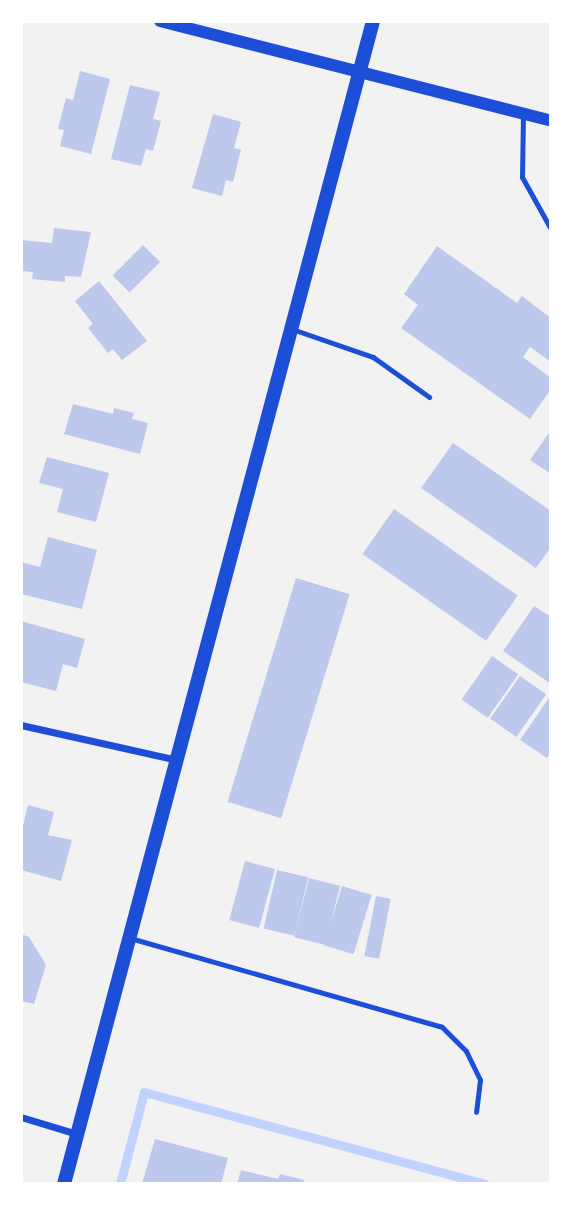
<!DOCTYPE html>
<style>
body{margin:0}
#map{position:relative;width:572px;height:1205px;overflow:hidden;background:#f2f2f2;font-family:"Times New Roman",serif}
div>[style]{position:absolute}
.stream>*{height:9px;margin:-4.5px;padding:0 4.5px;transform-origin:4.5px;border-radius:4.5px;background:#bfd3fe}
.building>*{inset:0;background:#bdc9ec;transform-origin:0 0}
.service>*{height:5px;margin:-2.5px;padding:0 2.5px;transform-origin:2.5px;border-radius:2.5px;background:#1d4ed8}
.minor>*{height:7px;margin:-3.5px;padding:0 3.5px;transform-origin:3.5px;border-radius:3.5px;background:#1d4ed8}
.tertiary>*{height:12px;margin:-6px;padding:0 6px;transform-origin:6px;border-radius:6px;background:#1d4ed8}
.secondary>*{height:14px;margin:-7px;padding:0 7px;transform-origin:7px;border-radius:7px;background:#1d4ed8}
span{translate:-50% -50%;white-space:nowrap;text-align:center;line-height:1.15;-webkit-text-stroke:7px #fff;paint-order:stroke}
.frame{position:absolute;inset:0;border:23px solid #fff;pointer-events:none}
</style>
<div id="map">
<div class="stream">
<i style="left:120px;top:1184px;width:95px;rotate:-75.4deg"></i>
<i style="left:144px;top:1092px;width:353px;rotate:15.1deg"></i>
</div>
<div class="building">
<i style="clip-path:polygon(80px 71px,110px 79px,91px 154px,60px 146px,64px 130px,58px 129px,66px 98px,73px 100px)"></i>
<i style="clip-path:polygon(130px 85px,160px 92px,153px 119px,161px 121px,153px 151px,146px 149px,141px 166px,111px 159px)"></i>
<i style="clip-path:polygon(213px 114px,241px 122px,234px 148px,241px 150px,233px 182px,226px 180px,222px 196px,192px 188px)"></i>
<i style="clip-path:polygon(54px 228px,91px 232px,81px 277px,65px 276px,65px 282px,32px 279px,33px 272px,21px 271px,21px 240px,52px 243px)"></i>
<i style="left:143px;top:245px;width:24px;height:43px;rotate:45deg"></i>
<i style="clip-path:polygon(437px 246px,517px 303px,522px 296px,548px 316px,551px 312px,551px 362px,530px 347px,523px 357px,551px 378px,551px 389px,530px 419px,401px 328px,418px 305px,404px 294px)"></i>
<i style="clip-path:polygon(99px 281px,147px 341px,122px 360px,113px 349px,108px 353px,88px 328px,93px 324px,75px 301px)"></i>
<i style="clip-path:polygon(73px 404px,113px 414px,114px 408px,134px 413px,132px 419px,148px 423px,140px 454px,64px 434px)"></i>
<i style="clip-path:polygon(551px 430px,551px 474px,530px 460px)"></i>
<i style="clip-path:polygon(453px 443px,551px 511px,551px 547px,536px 568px,421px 488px)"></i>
<i style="clip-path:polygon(47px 457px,109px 473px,96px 522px,57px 512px,63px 489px,39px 483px)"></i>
<i style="left:394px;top:509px;width:151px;height:55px;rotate:35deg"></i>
<i style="clip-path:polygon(48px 537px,97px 550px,82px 609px,21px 594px,21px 562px,40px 567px)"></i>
<i style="left:296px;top:578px;width:56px;height:234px;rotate:17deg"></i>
<i style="clip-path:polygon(534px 606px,551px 617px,551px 684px,503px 651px)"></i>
<i style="clip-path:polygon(21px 621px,85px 639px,77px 668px,63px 664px,56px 691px,21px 682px)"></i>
<i style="left:492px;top:656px;width:32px;height:53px;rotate:35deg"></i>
<i style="left:520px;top:676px;width:32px;height:52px;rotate:35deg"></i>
<i style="clip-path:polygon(551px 695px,551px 752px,547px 758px,520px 740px)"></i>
<i style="clip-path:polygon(28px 805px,54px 812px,48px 835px,72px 840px,61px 881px,21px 870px,21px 834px)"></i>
<i style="left:245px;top:861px;width:31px;height:61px;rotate:15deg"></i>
<i style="left:277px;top:870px;width:32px;height:60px;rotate:13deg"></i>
<i style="left:309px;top:878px;width:32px;height:61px;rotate:14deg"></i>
<i style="left:342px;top:886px;width:31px;height:62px;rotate:17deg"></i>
<i style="left:376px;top:896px;width:15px;height:61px;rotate:11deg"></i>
<i style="clip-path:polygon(21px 934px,29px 937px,46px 965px,34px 1004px,21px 1001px)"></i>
<i style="clip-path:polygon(155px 1139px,228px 1158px,221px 1184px,142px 1184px)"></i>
<i style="clip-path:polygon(241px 1170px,278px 1179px,280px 1174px,304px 1180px,303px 1184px,237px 1184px)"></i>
</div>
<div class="service">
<i style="left:523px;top:114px;width:63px;rotate:90.9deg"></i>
<i style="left:522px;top:177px;width:60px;rotate:60.9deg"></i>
<i style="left:292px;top:329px;width:86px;rotate:19.1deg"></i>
<i style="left:373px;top:357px;width:69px;rotate:35.5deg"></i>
<i style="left:130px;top:938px;width:324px;rotate:15.9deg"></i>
<i style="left:442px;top:1027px;width:34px;rotate:45deg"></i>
<i style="left:466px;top:1051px;width:32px;rotate:64deg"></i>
<i style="left:480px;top:1080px;width:32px;rotate:97deg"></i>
</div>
<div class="minor">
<i style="left:21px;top:725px;width:161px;rotate:12.6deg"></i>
<i style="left:21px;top:1117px;width:59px;rotate:16.9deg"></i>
</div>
<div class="tertiary">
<i style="left:160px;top:21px;width:404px;rotate:14.3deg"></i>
</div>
<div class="secondary">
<i style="left:64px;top:1184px;width:1203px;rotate:-75.12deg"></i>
</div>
<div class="frame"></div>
</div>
